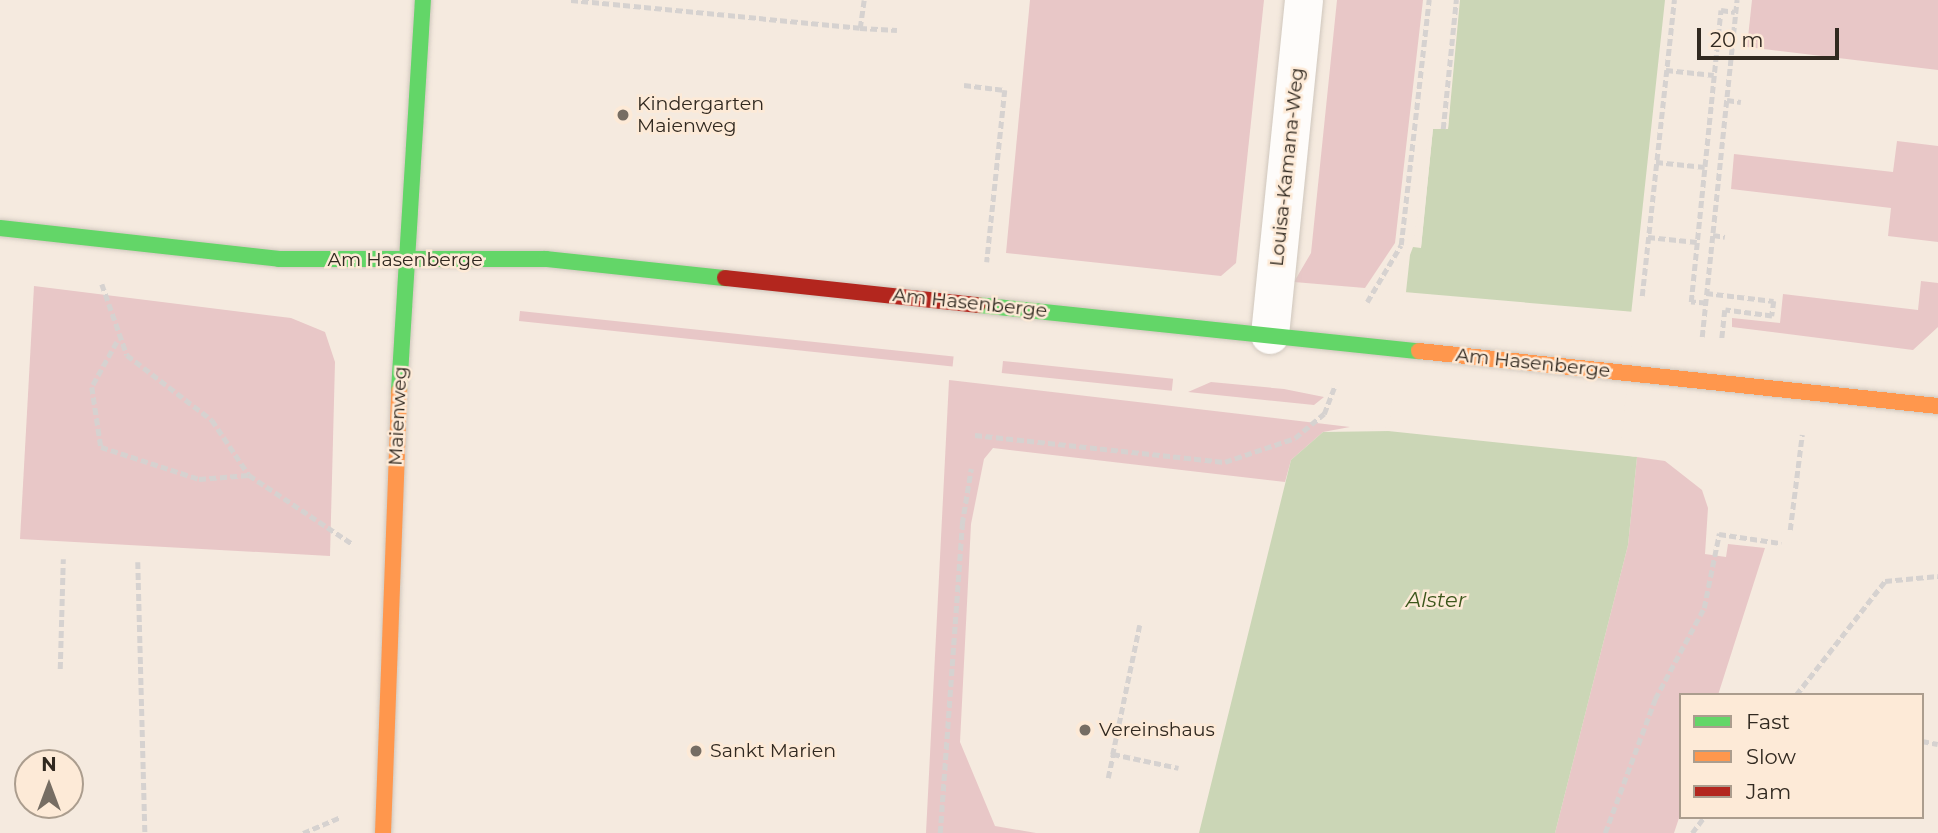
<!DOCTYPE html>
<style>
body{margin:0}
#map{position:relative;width:1938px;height:833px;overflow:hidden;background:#f5eadf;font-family:Montserrat,sans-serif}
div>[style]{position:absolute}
.green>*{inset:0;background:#e8c7c7;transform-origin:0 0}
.water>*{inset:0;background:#cbd6b6}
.pier>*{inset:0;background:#f5eadf}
.path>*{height:4.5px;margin-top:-2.25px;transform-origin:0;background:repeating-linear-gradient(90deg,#d6d2d0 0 7px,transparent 0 10.5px)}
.roads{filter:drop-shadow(0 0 2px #d0c7bd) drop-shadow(0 0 2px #d0c7bd)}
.street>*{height:38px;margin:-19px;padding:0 19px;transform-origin:19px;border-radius:19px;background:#fefcfa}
.fast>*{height:16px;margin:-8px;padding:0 8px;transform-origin:8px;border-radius:8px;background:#63d668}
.slow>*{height:16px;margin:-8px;padding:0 8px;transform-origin:8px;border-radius:8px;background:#ff974d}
.jam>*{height:16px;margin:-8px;padding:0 8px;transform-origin:8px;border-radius:8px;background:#b3261e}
.dots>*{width:19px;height:19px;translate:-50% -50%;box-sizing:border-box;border:4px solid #fdead7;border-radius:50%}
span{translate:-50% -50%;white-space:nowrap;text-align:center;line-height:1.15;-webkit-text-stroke:5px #fdead7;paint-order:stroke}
.poi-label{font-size:19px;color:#312920}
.left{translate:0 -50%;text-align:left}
.street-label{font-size:19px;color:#312920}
.water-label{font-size:21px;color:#3c561b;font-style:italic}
.legend{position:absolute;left:1679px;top:693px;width:245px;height:126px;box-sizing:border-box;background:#fdead7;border:2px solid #ab9d8e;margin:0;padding:9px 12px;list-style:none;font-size:21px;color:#312920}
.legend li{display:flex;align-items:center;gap:14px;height:35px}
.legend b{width:35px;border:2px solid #ab9d8e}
.north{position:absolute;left:14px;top:749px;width:70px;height:70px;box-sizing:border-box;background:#fdead7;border:2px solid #ab9d8e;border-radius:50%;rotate:0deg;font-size:19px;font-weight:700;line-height:28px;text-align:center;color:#312920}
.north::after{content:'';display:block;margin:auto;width:24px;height:32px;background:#766d63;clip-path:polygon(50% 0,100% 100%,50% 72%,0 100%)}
.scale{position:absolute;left:1697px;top:28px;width:142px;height:32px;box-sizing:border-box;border:4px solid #312920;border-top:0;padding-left:9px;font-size:21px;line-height:24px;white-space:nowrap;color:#312920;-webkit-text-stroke:5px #fdead7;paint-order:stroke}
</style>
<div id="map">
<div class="green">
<i style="clip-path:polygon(1030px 0,1264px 0,1236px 263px,1221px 276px,1006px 253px)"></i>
<i style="clip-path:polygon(1337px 0,1423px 0,1395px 243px,1365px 288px,1294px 282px,1311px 253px)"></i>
<i style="clip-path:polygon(1752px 0,1938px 0,1938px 70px,1747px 47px)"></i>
<i style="clip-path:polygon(1897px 141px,1938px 146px,1938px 242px,1888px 236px,1891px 208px,1731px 189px,1734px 154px,1893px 172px)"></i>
<i style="clip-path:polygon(1921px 281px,1938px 283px,1938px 327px,1913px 350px,1732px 327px,1732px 318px,1780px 323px,1783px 294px,1918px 310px)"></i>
<i style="clip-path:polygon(34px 286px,291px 318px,325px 332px,335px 362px,330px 556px,20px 539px)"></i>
<i style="left:520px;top:311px;width:436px;height:10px;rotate:6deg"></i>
<i style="left:1003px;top:361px;width:171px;height:12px;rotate:6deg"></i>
<i style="clip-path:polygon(949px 380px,1350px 427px,1323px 432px,1291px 460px,1285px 482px,993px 448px,984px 459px,971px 524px,960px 742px,995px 826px,1036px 833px,926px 833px)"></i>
<i style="clip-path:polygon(1211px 382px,1284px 389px,1324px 397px,1314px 405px,1188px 392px)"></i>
<i style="clip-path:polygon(1637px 457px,1665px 461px,1702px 490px,1708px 508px,1705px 554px,1726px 557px,1728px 544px,1765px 548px,1718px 695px,1681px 695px,1681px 812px,1674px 833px,1555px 833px,1628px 545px)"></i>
</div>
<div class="water">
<i style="clip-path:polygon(1460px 0,1665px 0,1616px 454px,1637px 457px,1628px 545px,1555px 833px,1199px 833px,1291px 460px,1323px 432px,1391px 431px,1410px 255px,1413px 247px,1421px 247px,1433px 128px,1448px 129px)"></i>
</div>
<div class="pier">
<i style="clip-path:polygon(1457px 0,1448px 129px,1433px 129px,1421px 248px,1413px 247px,1430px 127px,1445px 126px)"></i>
<i style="clip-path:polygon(1404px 292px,1635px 312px,1620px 451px,1637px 457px,1350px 427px,1389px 428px)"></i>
</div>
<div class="path">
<i style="left:571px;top:0;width:290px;rotate:5.5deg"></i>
<i style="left:860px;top:28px;width:28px;rotate:-82deg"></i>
<i style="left:860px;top:28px;width:37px;rotate:3deg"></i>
<i style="left:1666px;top:70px;width:48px;rotate:5.9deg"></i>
<i style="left:964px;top:85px;width:41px;rotate:7deg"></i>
<i style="left:1005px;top:90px;width:173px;rotate:96deg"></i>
<i style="left:1727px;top:100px;width:14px;rotate:8deg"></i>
<i style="left:1443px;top:129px;width:130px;rotate:-84.2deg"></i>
<i style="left:1656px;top:162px;width:49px;rotate:5.8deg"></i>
<i style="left:1713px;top:235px;width:12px;rotate:9deg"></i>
<i style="left:1648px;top:237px;width:49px;rotate:5.8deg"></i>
<i style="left:102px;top:284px;width:75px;rotate:70.6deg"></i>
<i style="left:127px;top:355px;width:107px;rotate:37.4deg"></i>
<i style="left:212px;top:420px;width:66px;rotate:56.1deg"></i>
<i style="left:249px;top:475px;width:123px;rotate:33.7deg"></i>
<i style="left:1706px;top:293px;width:68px;rotate:6.7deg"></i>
<i style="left:1774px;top:301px;width:15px;rotate:98deg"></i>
<i style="left:1772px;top:316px;width:47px;rotate:-172.7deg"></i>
<i style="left:1725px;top:310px;width:30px;rotate:96deg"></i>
<i style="left:1642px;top:296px;width:298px;rotate:-83.8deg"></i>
<i style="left:1367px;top:302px;width:66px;rotate:-59.2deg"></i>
<i style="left:1401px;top:245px;width:247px;rotate:-83.5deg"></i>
<i style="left:1706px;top:303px;width:15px;rotate:-176deg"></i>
<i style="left:1691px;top:302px;width:257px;rotate:-84.2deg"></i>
<i style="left:1717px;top:46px;width:36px;rotate:-84deg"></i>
<i style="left:1721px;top:10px;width:14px;rotate:8deg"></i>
<i style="left:1702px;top:337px;width:339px;rotate:-84.1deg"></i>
<i style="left:117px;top:342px;width:51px;rotate:119.1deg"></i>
<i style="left:92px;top:387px;width:61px;rotate:81.5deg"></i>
<i style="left:101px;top:447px;width:103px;rotate:18.1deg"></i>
<i style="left:199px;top:479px;width:50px;rotate:-4.6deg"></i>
<i style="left:975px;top:435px;width:251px;rotate:6.2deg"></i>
<i style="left:1225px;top:462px;width:74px;rotate:-18.9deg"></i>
<i style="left:1295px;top:438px;width:38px;rotate:-40deg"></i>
<i style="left:1324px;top:414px;width:31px;rotate:-69deg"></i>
<i style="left:1790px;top:530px;width:96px;rotate:-82.8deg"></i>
<i style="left:138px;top:562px;width:271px;rotate:88.5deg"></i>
<i style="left:1140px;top:625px;width:132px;rotate:101.8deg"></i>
<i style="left:1113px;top:754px;width:67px;rotate:12deg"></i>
<i style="left:60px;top:669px;width:110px;rotate:-88.4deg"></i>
<i style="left:1796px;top:695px;width:145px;rotate:-52deg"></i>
<i style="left:1885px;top:581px;width:53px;rotate:-5.4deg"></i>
<i style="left:1922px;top:741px;width:16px;rotate:11deg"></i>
<i style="left:1108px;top:778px;width:25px;rotate:-78deg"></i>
<i style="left:303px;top:833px;width:39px;rotate:-23deg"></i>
<i style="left:940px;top:833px;width:310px;rotate:-85.9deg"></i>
<i style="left:962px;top:524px;width:56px;rotate:-80.7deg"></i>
<i style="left:1605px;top:833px;width:143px;rotate:-69.5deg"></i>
<i style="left:1655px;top:699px;width:103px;rotate:-61.7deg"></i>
<i style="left:1704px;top:608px;width:76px;rotate:-78.5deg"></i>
<i style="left:1719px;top:534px;width:63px;rotate:8.3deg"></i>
<i style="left:1692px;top:833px;width:20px;rotate:-53deg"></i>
</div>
<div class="roads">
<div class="street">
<i style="left:1270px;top:335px;width:337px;rotate:-84.2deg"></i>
</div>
<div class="fast">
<i style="left:0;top:228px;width:281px;rotate:6.3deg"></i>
<i style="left:279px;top:259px;width:267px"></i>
<i style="left:546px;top:259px;width:180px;rotate:6.1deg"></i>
<i style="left:978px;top:305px;width:443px;rotate:6deg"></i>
<i style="left:399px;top:391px;width:392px;rotate:-86.5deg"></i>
</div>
<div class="slow">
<i style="left:1419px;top:351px;width:522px;rotate:6.05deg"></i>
<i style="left:383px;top:833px;width:442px;rotate:-87.9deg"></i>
</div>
<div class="jam">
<i style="left:725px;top:278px;width:254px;rotate:6.1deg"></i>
</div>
</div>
<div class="dots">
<i style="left:623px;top:115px;background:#766d63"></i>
<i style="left:1085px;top:730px;background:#766d63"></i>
<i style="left:696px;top:751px;background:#766d63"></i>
</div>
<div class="poi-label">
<span class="left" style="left:637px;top:115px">Kindergarten<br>Maienweg</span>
<span class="left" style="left:1099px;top:730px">Vereinshaus</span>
<span class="left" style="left:710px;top:751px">Sankt Marien</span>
</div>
<div class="street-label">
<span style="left:1287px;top:167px;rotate:-84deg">Louisa-Kamana-Weg</span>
<span style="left:405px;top:260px">Am Hasenberge</span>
<span style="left:970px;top:303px;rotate:6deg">Am Hasenberge</span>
<span style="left:1533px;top:363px;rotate:6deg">Am Hasenberge</span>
<span style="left:398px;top:416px;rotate:-87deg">Maienweg</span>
</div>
<div class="water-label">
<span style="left:1436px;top:600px">Alster</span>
</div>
<ul class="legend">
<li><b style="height:9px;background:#63d668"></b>Fast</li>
<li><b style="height:9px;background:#ff974d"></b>Slow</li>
<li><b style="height:9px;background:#b3261e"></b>Jam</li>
</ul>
<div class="north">N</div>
<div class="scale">20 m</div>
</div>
